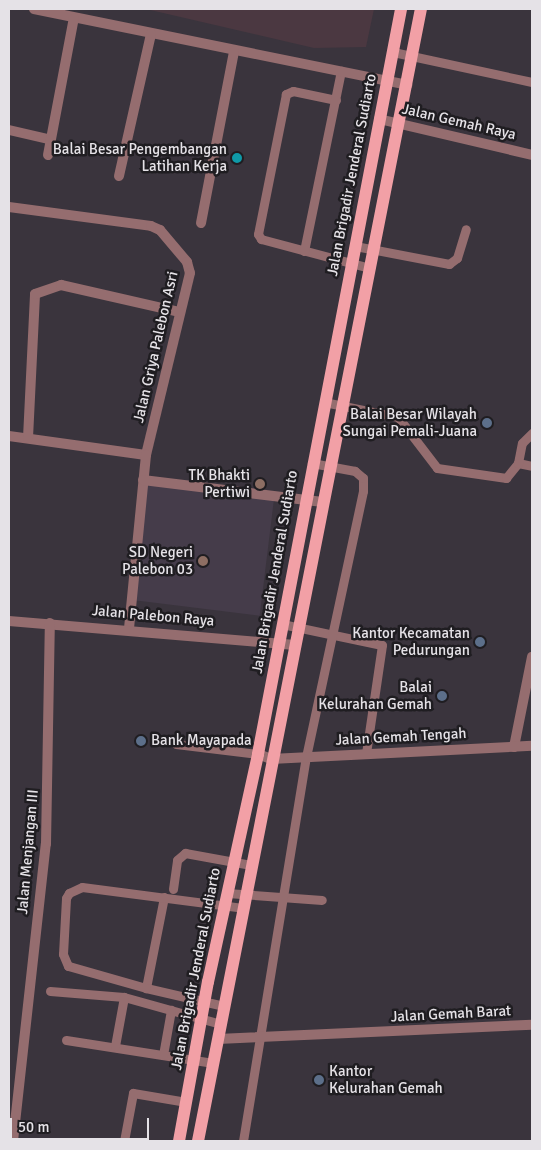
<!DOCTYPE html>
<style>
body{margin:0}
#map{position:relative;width:541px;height:1150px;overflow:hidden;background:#3a343d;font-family:Signika,sans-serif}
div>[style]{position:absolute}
.industrial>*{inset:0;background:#4b3841}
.built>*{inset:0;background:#453c4a;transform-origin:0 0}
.lane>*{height:9px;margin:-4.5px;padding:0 4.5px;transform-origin:4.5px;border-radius:4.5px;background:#956d6f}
.street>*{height:10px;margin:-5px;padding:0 5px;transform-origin:5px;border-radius:5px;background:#956d6f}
.primary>*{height:12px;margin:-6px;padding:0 6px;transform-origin:6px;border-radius:6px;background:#f2a0a6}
.dots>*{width:14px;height:14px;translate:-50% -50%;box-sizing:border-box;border:2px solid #1f1d21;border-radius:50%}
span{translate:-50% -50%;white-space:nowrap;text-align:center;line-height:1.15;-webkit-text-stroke:5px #1f1d21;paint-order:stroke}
.street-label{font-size:15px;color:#e5e2e7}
.poi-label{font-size:15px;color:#e5e2e7}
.right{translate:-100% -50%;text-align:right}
.left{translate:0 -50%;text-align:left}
.frame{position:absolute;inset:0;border:10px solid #e5e2e7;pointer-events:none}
.scale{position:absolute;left:10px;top:1118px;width:139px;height:22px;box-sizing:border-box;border:2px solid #e5e2e7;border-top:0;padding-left:6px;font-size:15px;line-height:18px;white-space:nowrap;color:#e5e2e7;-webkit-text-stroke:4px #1f1d21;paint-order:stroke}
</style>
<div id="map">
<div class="industrial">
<i style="clip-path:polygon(146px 9px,374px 9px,366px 47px,314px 48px)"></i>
</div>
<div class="built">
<i style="left:147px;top:483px;width:128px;height:118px;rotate:7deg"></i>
</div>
<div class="lane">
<i style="left:393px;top:52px;width:142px;rotate:12.2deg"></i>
<i style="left:336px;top:100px;width:44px;rotate:-168.2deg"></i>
<i style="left:293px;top:91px;width:8px;rotate:157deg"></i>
<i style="left:286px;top:94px;width:143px;rotate:101.3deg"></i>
<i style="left:258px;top:234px;width:6px;rotate:59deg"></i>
<i style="left:261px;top:239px;width:113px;rotate:14.9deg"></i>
<i style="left:355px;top:246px;width:96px;rotate:10.8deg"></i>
<i style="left:449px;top:264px;width:10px;rotate:-37deg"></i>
<i style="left:457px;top:258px;width:30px;rotate:-73deg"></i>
<i style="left:304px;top:251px;width:184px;rotate:-78.4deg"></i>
<i style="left:324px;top:402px;width:76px;rotate:11.5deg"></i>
<i style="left:398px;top:417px;width:64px;rotate:52.6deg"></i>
<i style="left:437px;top:468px;width:70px;rotate:8.2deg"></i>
<i style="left:506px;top:478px;width:19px;rotate:-51deg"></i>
<i style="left:518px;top:463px;width:14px;rotate:12deg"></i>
<i style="left:518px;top:463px;width:20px;rotate:-79deg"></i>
<i style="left:522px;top:443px;width:14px;rotate:-45deg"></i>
<i style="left:282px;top:624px;width:102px;rotate:11.9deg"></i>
<i style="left:382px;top:645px;width:110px;rotate:98.4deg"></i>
<i style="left:176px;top:744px;width:83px;rotate:7deg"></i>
<i style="left:173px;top:889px;width:29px;rotate:-82deg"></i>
<i style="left:177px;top:860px;width:11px;rotate:-41deg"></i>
<i style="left:185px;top:853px;width:67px;rotate:10.3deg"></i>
<i style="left:227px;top:893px;width:95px;rotate:4.2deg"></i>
<i style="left:164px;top:897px;width:93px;rotate:101.2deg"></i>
<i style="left:146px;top:988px;width:80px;rotate:13deg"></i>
<i style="left:146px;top:988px;width:81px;rotate:-164.2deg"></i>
<i style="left:68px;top:966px;width:13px;rotate:-113deg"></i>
<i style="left:63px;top:954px;width:56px;rotate:-86.9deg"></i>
<i style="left:66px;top:898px;width:6px;rotate:-59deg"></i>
<i style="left:69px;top:893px;width:14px;rotate:-25deg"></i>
<i style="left:82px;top:887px;width:162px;rotate:7.4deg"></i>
<i style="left:50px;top:991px;width:74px;rotate:4.6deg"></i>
<i style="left:124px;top:997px;width:101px;rotate:15.6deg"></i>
<i style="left:66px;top:1040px;width:149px;rotate:8.9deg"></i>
<i style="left:115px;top:1046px;width:50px;rotate:-79.6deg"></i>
<i style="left:163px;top:1055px;width:46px;rotate:-79.9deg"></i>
<i style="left:124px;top:1141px;width:49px;rotate:-79.4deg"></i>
<i style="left:133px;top:1093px;width:54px;rotate:9.6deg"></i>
<i style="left:243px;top:1141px;width:389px;rotate:-80.7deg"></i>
<i style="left:306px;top:757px;width:272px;rotate:-77.9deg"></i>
<i style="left:363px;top:491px;width:13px;rotate:-90deg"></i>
<i style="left:363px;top:478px;width:11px;rotate:-139deg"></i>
<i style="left:355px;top:471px;width:44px;rotate:-169.5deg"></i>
</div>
<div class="street">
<i style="left:34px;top:9px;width:381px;rotate:11.5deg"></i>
<i style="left:379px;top:119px;width:157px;rotate:13.2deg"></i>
<i style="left:9px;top:130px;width:40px;rotate:13deg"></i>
<i style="left:48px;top:155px;width:139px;rotate:-79.3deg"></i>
<i style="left:119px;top:176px;width:146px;rotate:-77.3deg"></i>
<i style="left:9px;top:207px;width:143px;rotate:7.6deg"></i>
<i style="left:151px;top:226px;width:10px;rotate:24deg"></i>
<i style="left:160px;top:230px;width:42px;rotate:49.8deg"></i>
<i style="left:187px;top:262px;width:11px;rotate:75deg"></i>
<i style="left:190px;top:273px;width:187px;rotate:103.6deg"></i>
<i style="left:201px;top:223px;width:175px;rotate:-79.1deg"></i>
<i style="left:9px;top:436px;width:138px;rotate:7.9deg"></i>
<i style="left:146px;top:455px;width:175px;rotate:95.6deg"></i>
<i style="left:28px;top:438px;width:144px;rotate:-87.2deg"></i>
<i style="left:35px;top:294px;width:28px;rotate:-19deg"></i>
<i style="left:61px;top:285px;width:122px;rotate:12.8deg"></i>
<i style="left:143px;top:480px;width:181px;rotate:7deg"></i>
<i style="left:9px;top:621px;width:287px;rotate:4.8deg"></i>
<i style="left:514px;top:747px;width:92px;rotate:-78.7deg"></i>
<i style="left:258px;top:754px;width:14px;rotate:21deg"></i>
<i style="left:271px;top:759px;width:261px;rotate:-2.9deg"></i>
<i style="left:218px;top:1039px;width:314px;rotate:-2.6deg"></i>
<i style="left:13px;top:1141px;width:299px;rotate:-83.7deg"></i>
<i style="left:46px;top:844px;width:221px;rotate:-89deg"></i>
</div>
<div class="primary">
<i style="left:179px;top:1141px;width:162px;rotate:-79.7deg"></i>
<i style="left:208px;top:982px;width:233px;rotate:-77.6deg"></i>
<i style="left:258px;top:754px;width:759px;rotate:-79.13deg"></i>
<i style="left:198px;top:1141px;width:1154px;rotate:-78.86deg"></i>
</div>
<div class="dots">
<i style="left:237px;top:158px;background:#0f9aa8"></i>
<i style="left:487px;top:423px;background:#5c6f8a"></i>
<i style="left:260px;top:484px;background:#8d6e63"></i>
<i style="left:203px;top:561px;background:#8d6e63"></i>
<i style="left:480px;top:642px;background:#5c6f8a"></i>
<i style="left:442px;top:696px;background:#5c6f8a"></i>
<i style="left:141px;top:741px;background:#5c6f8a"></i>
<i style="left:319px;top:1080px;background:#5c6f8a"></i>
</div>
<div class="street-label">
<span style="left:459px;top:122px;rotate:13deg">Jalan Gemah Raya</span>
<span style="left:352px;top:175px;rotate:-79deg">Jalan Brigadir Jenderal Sudiarto</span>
<span style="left:156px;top:347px;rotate:-77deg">Jalan Griya Palebon Asri</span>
<span style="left:275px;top:572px;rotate:-80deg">Jalan Brigadir Jenderal Sudiarto</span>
<span style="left:153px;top:616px;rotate:5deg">Jalan Palebon Raya</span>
<span style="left:401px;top:737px;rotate:-3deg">Jalan Gemah Tengah</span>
<span style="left:28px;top:852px;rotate:-85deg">Jalan Menjangan III</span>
<span style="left:196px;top:969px;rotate:-79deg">Jalan Brigadir Jenderal Sudiarto</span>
<span style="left:451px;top:1014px;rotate:-3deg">Jalan Gemah Barat</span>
</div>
<div class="poi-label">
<span class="right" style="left:227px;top:158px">Balai Besar Pengembangan<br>Latihan Kerja</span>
<span class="right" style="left:477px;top:423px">Balai Besar Wilayah<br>Sungai Pemali-Juana</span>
<span class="right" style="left:250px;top:484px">TK Bhakti<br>Pertiwi</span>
<span class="right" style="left:193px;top:561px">SD Negeri<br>Palebon 03</span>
<span class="right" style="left:470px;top:642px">Kantor Kecamatan<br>Pedurungan</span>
<span class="right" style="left:432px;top:696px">Balai<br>Kelurahan Gemah</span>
<span class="left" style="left:151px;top:741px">Bank Mayapada</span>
<span class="left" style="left:329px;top:1080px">Kantor<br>Kelurahan Gemah</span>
</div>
<div class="frame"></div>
<div class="scale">50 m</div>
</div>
